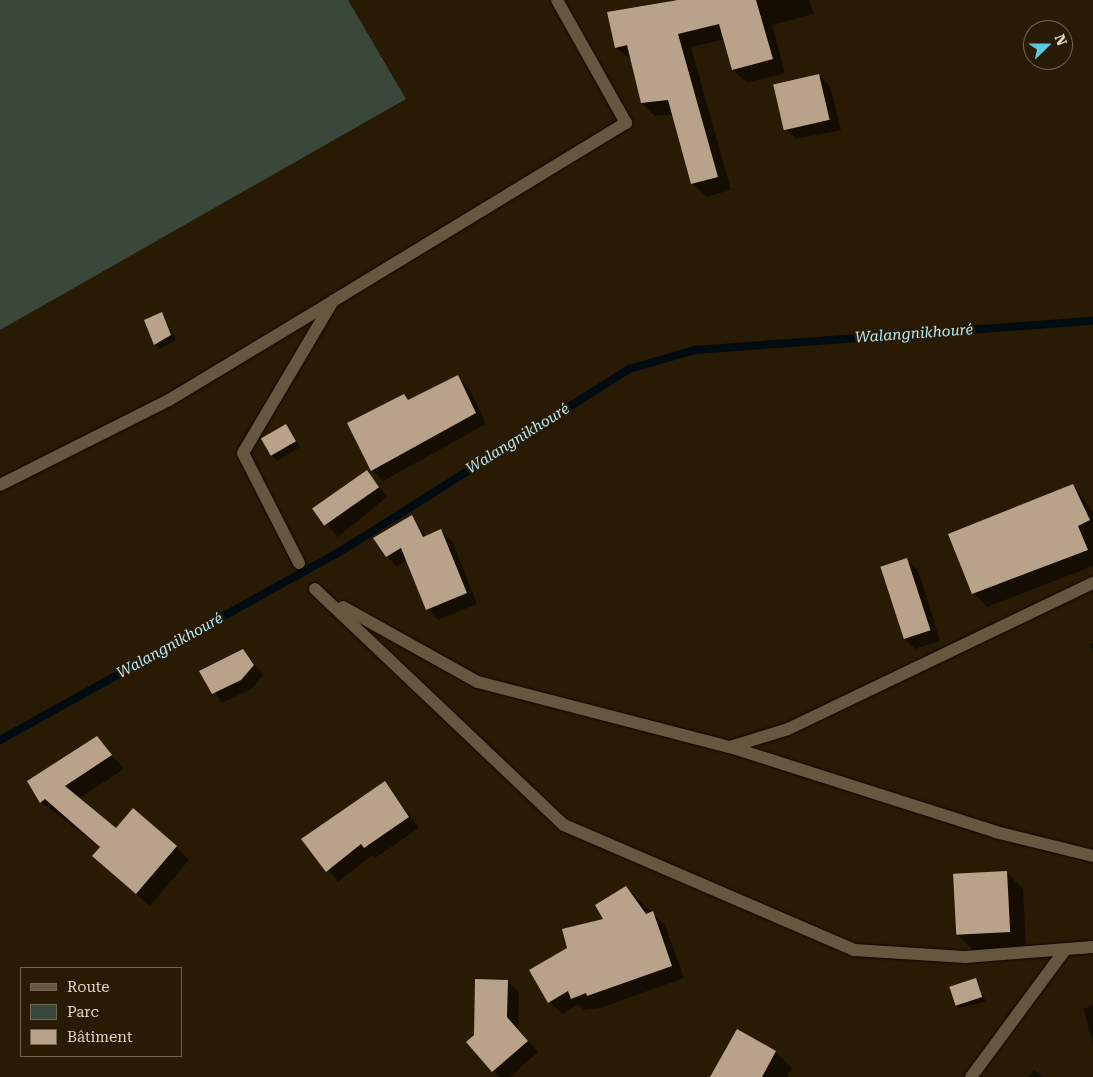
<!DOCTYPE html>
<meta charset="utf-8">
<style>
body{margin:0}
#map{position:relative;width:1093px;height:1077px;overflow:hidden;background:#281a03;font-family:"Roboto Serif",serif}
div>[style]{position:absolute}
.green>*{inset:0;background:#39483a}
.shadow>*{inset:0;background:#0007;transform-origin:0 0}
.stream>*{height:8px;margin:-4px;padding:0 4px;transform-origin:4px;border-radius:4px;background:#000b12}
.building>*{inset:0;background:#b8a28a;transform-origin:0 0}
.roads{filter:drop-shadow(0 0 1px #100500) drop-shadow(0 0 1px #100500)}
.street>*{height:12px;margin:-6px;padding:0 6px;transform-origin:6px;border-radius:6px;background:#66573e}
span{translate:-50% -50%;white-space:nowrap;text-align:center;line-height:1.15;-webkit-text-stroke:5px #281a03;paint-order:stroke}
.water-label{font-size:15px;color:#b7e9fc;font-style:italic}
.legend{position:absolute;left:20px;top:967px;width:162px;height:90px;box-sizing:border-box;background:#281a03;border:1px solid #716552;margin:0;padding:6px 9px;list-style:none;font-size:15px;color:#dfd6c9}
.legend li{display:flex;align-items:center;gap:10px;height:25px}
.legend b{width:25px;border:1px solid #716552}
.north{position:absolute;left:1023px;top:20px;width:50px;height:50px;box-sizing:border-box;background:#281a03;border:1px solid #716552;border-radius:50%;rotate:68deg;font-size:14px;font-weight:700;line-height:20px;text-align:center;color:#dfd6c9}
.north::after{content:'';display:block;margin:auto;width:18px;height:22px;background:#59c8e5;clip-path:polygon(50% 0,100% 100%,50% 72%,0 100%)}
</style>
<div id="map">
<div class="green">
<i style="clip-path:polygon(0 0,348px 0,406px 99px,0 330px)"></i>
</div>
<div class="shadow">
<i style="clip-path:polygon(686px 0,809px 0,814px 14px,772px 25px,785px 73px,747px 83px,733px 70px,725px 39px,691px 47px,731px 190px,706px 197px,692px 183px,673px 114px,655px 116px,642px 103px,632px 60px,616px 48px)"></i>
<i style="clip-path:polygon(819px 75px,830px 86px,841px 130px,796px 139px,785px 128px)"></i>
<i style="clip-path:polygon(162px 314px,176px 340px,160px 349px,155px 344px)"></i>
<i style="clip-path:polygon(458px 377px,469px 388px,486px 424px,383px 481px,372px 470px,404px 395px,409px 401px)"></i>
<i style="clip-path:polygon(286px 425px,300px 447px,277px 461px,272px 455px)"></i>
<i style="left:367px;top:472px;width:32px;height:64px;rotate:51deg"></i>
<i style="clip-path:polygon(1073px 485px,1093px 512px,1093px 566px,987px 607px,973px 593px)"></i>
<i style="clip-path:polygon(411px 517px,427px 537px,441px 531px,452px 541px,477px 604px,438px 620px,427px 609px,407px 560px,397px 567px,387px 556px)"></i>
<i style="clip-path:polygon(907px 559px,918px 570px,940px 641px,915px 649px,904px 638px)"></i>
<i style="clip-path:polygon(1093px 643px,1093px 653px,1090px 644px)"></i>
<i style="clip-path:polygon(243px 651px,263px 675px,251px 689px,222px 703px,201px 671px)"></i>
<i style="clip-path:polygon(96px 738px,124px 769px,78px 799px,116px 830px,176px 847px,189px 860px,150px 906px,107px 869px,101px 848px,41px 802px)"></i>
<i style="clip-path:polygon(385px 782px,419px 828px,375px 858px,372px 855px,338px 882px,303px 839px)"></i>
<i style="clip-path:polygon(1006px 872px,1023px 889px,1026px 948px,974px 951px,957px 934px)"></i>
<i style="clip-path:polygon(626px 887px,665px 925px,684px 978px,600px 1008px,584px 1010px,578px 1004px,562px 1014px,549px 1002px,568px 949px,605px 920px)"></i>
<i style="clip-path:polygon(976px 979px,986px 1002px,958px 1008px,953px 1003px)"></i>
<i style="clip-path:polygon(508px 982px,519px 992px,518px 1029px,538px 1052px,510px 1077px,499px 1077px,468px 1042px)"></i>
<i style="clip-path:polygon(1093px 1005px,1093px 1044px,1084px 1009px)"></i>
<i style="clip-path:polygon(737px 1031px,775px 1052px,792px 1068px,787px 1077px,711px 1077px)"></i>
<i style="clip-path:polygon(1034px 1070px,1043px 1077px,1029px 1077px)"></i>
</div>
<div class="stream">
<i style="left:0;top:740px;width:386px;rotate:-29deg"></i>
<i style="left:338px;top:553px;width:344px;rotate:-32.3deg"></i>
<i style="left:629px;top:369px;width:69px;rotate:-16.1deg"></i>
<i style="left:695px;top:350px;width:399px;rotate:-4.2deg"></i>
</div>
<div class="building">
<i style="clip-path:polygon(678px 0,756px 0,773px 59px,732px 70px,719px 24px,678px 34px,718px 177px,691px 184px,668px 100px,641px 103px,627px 45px,615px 48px,607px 12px)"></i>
<i style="left:819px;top:74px;width:47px;height:47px;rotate:77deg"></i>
<i style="clip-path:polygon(162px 312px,171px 335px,154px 345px,144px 320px)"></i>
<i style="clip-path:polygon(458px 375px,476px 413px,371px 471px,347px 423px,404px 394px,408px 400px)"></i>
<i style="left:286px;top:424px;width:20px;height:29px;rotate:60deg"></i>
<i style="left:367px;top:470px;width:21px;height:67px;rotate:55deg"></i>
<i style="clip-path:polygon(1073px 484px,1090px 520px,1078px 526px,1088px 550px,972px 594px,948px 534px)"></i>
<i style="clip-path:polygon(412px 515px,423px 537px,441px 529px,467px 593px,426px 610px,401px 548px,386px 557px,373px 538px)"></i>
<i style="left:907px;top:558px;width:76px;height:28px;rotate:72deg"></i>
<i style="clip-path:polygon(243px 649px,254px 665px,241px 680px,212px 694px,199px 671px)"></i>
<i style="clip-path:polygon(97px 736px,112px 755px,65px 786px,116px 828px,133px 808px,177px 846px,136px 894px,92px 856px,100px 847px,45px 799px,40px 803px,27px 781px)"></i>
<i style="clip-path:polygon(385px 781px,409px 817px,364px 848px,361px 844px,326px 872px,301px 839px)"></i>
<i style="left:1007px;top:871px;width:61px;height:54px;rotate:87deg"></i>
<i style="clip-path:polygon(626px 886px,646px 914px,653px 911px,672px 966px,587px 996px,586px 993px,571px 999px,568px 991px,548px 1003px,529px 970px,567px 948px,562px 929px,603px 919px,595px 905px)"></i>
<i style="left:976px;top:978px;width:20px;height:28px;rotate:72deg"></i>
<i style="clip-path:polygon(475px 979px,508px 980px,507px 1017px,528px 1041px,492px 1072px,466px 1042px,474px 1035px)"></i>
<i style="clip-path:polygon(737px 1029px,776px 1051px,762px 1077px,710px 1077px)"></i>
</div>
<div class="roads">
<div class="street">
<i style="left:0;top:485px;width:189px;rotate:-26.7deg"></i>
<i style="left:169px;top:400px;width:188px;rotate:-31.1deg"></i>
<i style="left:299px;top:563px;width:123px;rotate:-117deg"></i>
<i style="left:243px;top:453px;width:177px;rotate:-59.4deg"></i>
<i style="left:333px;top:301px;width:343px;rotate:-31.3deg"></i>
<i style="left:626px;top:123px;width:141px;rotate:-119.3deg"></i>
<i style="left:315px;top:589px;width:343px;rotate:43.5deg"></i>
<i style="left:564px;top:825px;width:316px;rotate:23.3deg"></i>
<i style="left:854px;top:950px;width:111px;rotate:3.6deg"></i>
<i style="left:965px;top:957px;width:128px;rotate:-4.5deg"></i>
<i style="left:343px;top:607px;width:154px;rotate:29.1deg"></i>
<i style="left:478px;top:682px;width:260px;rotate:14.5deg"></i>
<i style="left:730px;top:747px;width:279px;rotate:17.7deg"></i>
<i style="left:996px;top:832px;width:100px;rotate:13.9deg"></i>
<i style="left:730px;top:747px;width:61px;rotate:-17.2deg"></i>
<i style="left:788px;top:729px;width:338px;rotate:-25.6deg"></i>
<i style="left:971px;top:1077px;width:158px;rotate:-53.5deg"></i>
</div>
</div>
<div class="water-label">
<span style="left:914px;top:334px;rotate:-4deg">Walangnikhouré</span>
<span style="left:518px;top:439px;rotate:-32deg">Walangnikhouré</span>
<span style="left:170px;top:646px;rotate:-29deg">Walangnikhouré</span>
</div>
<ul class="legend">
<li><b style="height:6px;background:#66573e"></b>Route</li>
<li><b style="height:14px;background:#39483a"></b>Parc</li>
<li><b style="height:14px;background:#b8a28a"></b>Bâtiment</li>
</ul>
<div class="north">N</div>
</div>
